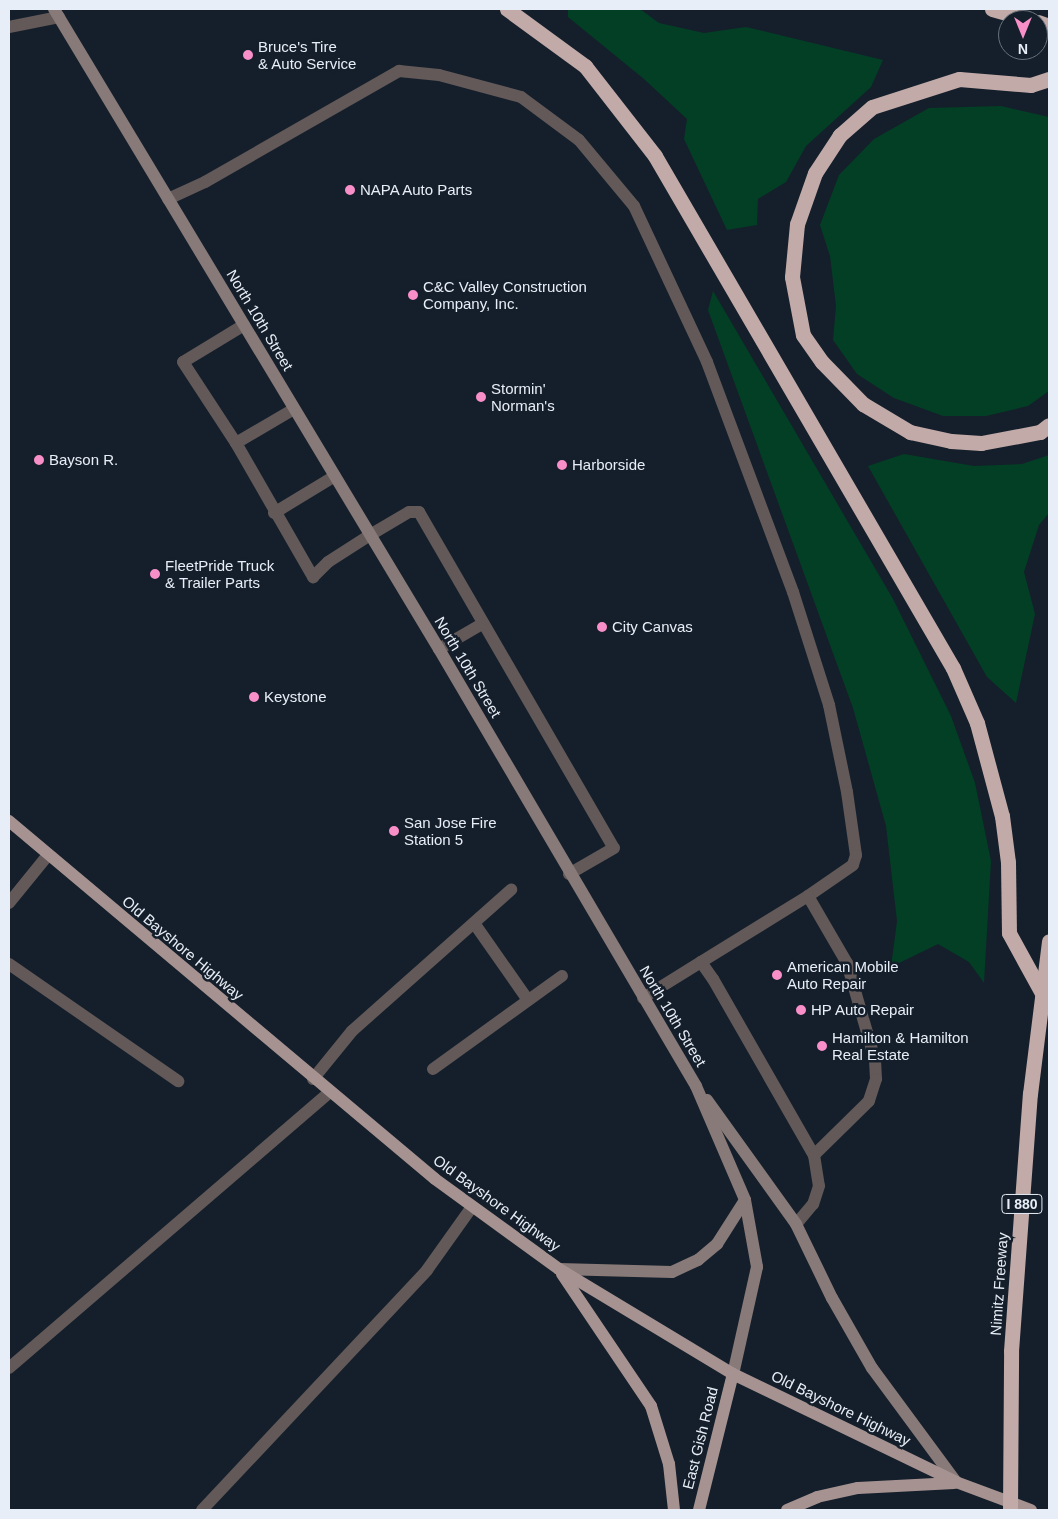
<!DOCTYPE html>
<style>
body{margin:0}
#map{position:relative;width:1058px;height:1519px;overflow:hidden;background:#151f2b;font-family:Arial,sans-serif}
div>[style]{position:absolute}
.green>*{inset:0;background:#023f24}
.service>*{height:12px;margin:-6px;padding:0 6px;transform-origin:6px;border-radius:6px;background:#625958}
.secondary>*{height:12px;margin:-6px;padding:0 6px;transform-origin:6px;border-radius:6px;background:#887a78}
.primary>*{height:12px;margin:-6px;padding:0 6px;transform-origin:6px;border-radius:6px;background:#a69391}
.motorway>*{height:15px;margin:-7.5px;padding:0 7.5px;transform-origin:7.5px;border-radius:7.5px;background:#c1aaa8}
.motorway-bridge>*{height:15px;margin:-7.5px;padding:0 7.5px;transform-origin:7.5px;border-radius:7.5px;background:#c1aaa8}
.dots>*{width:14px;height:14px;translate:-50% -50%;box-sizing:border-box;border:2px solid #151f2b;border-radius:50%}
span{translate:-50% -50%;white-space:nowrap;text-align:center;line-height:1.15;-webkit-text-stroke:5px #151f2b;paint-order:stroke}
.shield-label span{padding:1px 4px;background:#151f2b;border:1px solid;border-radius:4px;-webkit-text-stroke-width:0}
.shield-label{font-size:14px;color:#e7eef7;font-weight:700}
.poi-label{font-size:15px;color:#e7eef7}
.left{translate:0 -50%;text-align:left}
.street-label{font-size:15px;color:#e7eef7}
.frame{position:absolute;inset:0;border:10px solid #e7eef7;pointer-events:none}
.north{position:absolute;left:998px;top:10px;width:50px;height:50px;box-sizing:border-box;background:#151f2b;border:1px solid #69727d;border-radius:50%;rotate:180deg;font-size:14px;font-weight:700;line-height:20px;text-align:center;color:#e7eef7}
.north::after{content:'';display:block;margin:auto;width:18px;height:22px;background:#f98fc9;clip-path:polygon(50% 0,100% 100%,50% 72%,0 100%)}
</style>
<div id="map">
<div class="green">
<i style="clip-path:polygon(568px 9px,640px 9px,659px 23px,704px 33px,746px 27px,883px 60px,871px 87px,806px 146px,786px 182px,758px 199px,757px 225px,727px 230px,684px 139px,687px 119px,644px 79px,568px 17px)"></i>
<i style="clip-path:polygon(1001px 106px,1049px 117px,1049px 391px,1028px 406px,986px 416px,943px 416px,894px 398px,857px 374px,833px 340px,836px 306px,830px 256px,820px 225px,839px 175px,874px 139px,929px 108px)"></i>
<i style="clip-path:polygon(713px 291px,893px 599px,951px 716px,975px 783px,991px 861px,984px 983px,969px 962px,938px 944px,891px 967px,897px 921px,886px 826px,853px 708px,708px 310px)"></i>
<i style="clip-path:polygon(904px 454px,974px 466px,1022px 464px,1049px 455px,1049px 513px,1039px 525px,1024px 572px,1035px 614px,1016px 703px,987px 677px,868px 466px)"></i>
</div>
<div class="service">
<i style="left:9px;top:27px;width:51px;rotate:-11.3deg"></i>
<i style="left:168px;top:199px;width:41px;rotate:-24.7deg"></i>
<i style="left:205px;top:182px;width:224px;rotate:-29.8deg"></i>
<i style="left:399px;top:71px;width:40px;rotate:5.7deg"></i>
<i style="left:439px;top:75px;width:85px;rotate:15deg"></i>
<i style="left:521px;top:97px;width:72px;rotate:36.6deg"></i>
<i style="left:579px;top:140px;width:86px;rotate:50.2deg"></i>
<i style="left:634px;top:206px;width:172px;rotate:64.9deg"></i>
<i style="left:707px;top:362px;width:246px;rotate:69.5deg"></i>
<i style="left:793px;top:592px;width:119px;rotate:72.3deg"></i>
<i style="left:829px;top:705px;width:89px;rotate:78.3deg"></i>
<i style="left:847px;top:792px;width:64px;rotate:81.9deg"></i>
<i style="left:856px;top:855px;width:10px;rotate:107deg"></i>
<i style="left:853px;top:865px;width:55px;rotate:145.4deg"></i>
<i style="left:808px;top:896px;width:126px;rotate:148.3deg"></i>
<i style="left:244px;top:325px;width:71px;rotate:148.8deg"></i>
<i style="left:183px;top:362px;width:97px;rotate:56.8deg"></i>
<i style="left:236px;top:443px;width:155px;rotate:60.1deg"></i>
<i style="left:313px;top:577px;width:21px;rotate:-45deg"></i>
<i style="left:328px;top:562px;width:50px;rotate:-32.7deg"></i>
<i style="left:370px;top:535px;width:45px;rotate:-30.5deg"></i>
<i style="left:409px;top:512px;width:10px"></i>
<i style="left:419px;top:512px;width:388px;rotate:59.9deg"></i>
<i style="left:614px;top:848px;width:52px;rotate:150deg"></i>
<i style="left:236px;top:443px;width:67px;rotate:-30.4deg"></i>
<i style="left:274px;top:513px;width:71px;rotate:-31.2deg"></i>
<i style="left:439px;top:649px;width:50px;rotate:-30.2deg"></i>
<i style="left:808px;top:896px;width:78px;rotate:59.8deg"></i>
<i style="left:847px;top:963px;width:101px;rotate:73.9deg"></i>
<i style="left:875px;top:1060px;width:19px;rotate:87deg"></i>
<i style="left:876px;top:1079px;width:23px;rotate:108deg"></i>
<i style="left:869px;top:1101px;width:77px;rotate:135.5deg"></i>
<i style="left:9px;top:903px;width:62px;rotate:-50.9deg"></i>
<i style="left:474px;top:923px;width:94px;rotate:55deg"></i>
<i style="left:9px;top:964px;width:206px;rotate:34.7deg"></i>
<i style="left:643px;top:998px;width:68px;rotate:-31.8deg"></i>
<i style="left:701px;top:962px;width:21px;rotate:55deg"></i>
<i style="left:713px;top:979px;width:203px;rotate:60.2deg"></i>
<i style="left:814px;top:1155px;width:31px;rotate:81deg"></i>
<i style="left:819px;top:1186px;width:19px;rotate:108deg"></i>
<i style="left:813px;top:1204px;width:26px;rotate:130deg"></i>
<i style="left:433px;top:1069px;width:159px;rotate:-35.8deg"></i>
<i style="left:313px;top:1079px;width:62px;rotate:-50.9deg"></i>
<i style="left:352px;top:1031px;width:213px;rotate:-41.6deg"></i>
<i style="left:9px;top:1368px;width:423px;rotate:-40.7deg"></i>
<i style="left:202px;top:1510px;width:329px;rotate:-46.8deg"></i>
<i style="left:427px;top:1270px;width:77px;rotate:-54.5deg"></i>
</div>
<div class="secondary">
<i style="left:54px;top:9px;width:747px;rotate:58.97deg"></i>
<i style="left:439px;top:649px;width:507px;rotate:59.54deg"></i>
<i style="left:696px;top:1086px;width:124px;rotate:66.7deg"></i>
<i style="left:745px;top:1200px;width:68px;rotate:79.8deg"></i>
<i style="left:757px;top:1267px;width:110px;rotate:102.6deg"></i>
<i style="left:707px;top:1100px;width:153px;rotate:54.3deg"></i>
<i style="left:796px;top:1224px;width:82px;rotate:64.1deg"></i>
<i style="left:832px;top:1298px;width:81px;rotate:60.3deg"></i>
<i style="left:872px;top:1368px;width:142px;rotate:53.6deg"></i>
<i style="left:559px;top:1269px;width:113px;rotate:1.5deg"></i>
<i style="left:672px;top:1272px;width:29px;rotate:-25deg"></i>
<i style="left:698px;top:1260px;width:25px;rotate:-40deg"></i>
<i style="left:717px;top:1244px;width:52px;rotate:-57.5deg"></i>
</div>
<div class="primary">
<i style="left:9px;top:821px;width:556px;rotate:40.04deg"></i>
<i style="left:435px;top:1179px;width:153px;rotate:36deg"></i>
<i style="left:559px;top:1269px;width:203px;rotate:31.1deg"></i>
<i style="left:733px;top:1374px;width:248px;rotate:25.8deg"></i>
<i style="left:956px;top:1482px;width:80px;rotate:20.5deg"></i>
<i style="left:562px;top:1274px;width:159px;rotate:56deg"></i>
<i style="left:651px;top:1406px;width:61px;rotate:72.8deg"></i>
<i style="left:669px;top:1464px;width:46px;rotate:83.8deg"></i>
<i style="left:699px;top:1510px;width:140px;rotate:-76deg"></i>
<i style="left:787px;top:1510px;width:33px;rotate:-23deg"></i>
<i style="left:817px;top:1497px;width:42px;rotate:-12.4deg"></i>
<i style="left:858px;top:1488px;width:96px;rotate:-3deg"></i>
</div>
<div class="motorway">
<i style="left:507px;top:9px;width:97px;rotate:36.2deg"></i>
<i style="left:585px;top:66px;width:114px;rotate:52.1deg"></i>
<i style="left:655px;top:156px;width:592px;rotate:59.8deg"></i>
<i style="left:953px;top:668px;width:60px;rotate:66.4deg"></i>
<i style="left:977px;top:723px;width:96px;rotate:75deg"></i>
<i style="left:1002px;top:816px;width:46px;rotate:82.6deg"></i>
<i style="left:1008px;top:862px;width:71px;rotate:89.2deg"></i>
<i style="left:1009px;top:933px;width:68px;rotate:61.2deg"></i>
<i style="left:992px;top:9px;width:41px;rotate:15.8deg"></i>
<i style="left:1038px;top:22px;width:12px;rotate:20deg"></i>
<i style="left:1049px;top:79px;width:19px;rotate:162deg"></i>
<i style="left:1031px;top:85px;width:72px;rotate:-175.2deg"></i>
<i style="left:959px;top:79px;width:91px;rotate:162.2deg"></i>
<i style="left:872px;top:107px;width:43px;rotate:138.8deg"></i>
<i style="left:840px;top:135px;width:45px;rotate:123.3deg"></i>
<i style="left:815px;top:173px;width:54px;rotate:109.4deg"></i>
<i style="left:797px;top:224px;width:53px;rotate:95.4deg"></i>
<i style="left:792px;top:277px;width:59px;rotate:79.3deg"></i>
<i style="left:803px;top:335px;width:33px;rotate:55deg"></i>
<i style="left:822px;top:362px;width:59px;rotate:45.7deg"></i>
<i style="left:863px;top:404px;width:55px;rotate:30.8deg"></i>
<i style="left:910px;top:432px;width:42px;rotate:12.4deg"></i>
<i style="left:951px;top:441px;width:30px;rotate:4deg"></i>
<i style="left:981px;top:443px;width:60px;rotate:-10.6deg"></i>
<i style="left:1040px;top:432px;width:11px;rotate:-38deg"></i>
<i style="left:1011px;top:1351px;width:258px;rotate:-85.8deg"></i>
<i style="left:1030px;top:1094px;width:154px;rotate:-82.9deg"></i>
</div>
<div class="motorway-bridge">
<i style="left:1010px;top:1510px;width:159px;rotate:-89.6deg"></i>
</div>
<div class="dots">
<i style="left:248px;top:55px;background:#f98fc9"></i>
<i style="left:350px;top:190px;background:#f98fc9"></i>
<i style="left:413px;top:295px;background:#f98fc9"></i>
<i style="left:481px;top:397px;background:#f98fc9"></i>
<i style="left:39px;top:460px;background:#f98fc9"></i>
<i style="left:562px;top:465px;background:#f98fc9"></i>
<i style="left:155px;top:574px;background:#f98fc9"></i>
<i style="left:602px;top:627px;background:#f98fc9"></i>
<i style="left:254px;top:697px;background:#f98fc9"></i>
<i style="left:394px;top:831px;background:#f98fc9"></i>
<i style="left:777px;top:975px;background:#f98fc9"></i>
<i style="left:801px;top:1010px;background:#f98fc9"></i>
<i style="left:822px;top:1046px;background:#f98fc9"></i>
</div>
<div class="shield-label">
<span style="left:1022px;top:1204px">I 880</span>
</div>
<div class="poi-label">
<span class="left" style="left:258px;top:55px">Bruce's Tire<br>&amp; Auto Service</span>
<span class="left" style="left:360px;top:190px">NAPA Auto Parts</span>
<span class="left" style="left:423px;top:295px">C&amp;C Valley Construction<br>Company, Inc.</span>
<span class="left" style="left:491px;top:397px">Stormin'<br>Norman's</span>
<span class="left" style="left:49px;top:460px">Bayson R.</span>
<span class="left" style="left:572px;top:465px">Harborside</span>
<span class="left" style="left:165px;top:574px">FleetPride Truck<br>&amp; Trailer Parts</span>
<span class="left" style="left:612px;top:627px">City Canvas</span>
<span class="left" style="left:264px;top:697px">Keystone</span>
<span class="left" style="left:404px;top:831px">San Jose Fire<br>Station 5</span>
<span class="left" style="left:787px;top:975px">American Mobile<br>Auto Repair</span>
<span class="left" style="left:811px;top:1010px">HP Auto Repair</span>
<span class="left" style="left:832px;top:1046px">Hamilton &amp; Hamilton<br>Real Estate</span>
</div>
<div class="street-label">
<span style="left:260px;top:320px;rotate:59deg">North 10th Street</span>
<span style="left:468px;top:667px;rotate:59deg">North 10th Street</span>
<span style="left:183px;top:948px;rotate:40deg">Old Bayshore Highway</span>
<span style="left:673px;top:1016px;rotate:59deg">North 10th Street</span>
<span style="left:497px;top:1203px;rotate:36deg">Old Bayshore Highway</span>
<span style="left:999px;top:1284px;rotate:-86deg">Nimitz Freeway</span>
<span style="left:841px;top:1408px;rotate:26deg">Old Bayshore Highway</span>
<span style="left:700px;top:1438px;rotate:-76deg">East Gish Road</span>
</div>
<div class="frame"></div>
<div class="north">N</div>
</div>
